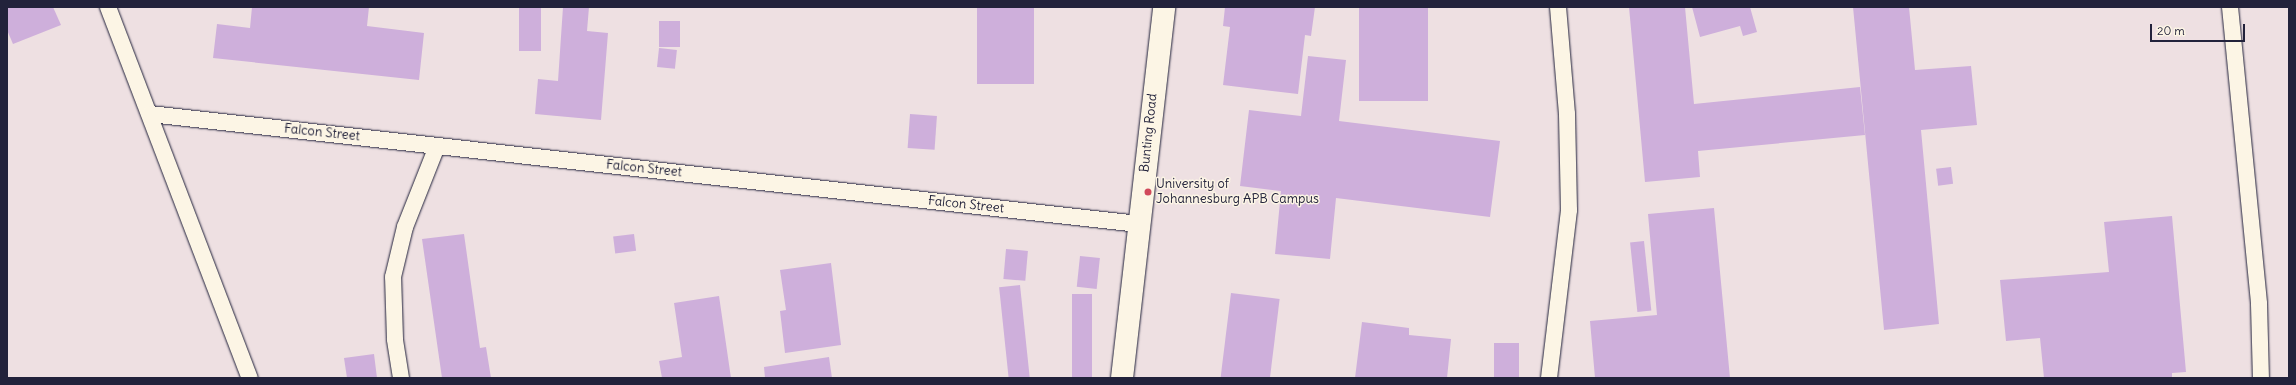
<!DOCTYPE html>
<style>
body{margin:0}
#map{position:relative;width:2296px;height:385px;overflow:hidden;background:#fcf5e5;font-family:Delius,sans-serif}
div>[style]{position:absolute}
.built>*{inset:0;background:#eee0e2;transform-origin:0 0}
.building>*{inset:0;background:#ceafdb;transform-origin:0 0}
.roads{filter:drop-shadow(0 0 1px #22223b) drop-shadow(0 0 1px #22223b)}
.service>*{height:16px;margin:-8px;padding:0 8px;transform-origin:8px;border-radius:8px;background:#fcf5e5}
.minor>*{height:22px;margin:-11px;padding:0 11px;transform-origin:11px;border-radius:11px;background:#fcf5e5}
.dots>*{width:11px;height:11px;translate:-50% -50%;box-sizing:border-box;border:2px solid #fcf5e5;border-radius:50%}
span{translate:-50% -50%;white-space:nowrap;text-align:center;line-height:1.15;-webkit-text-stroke:3px #fcf5e5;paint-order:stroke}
.street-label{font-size:13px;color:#22223b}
.poi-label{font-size:13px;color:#22223b}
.left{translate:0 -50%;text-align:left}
.frame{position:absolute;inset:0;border:8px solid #22223b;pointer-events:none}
.scale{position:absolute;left:2150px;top:24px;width:95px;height:18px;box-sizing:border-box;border:2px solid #22223b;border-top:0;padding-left:5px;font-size:12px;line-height:14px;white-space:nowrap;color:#22223b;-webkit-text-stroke:3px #fcf5e5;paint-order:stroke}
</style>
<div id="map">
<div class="built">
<i style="left:7px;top:7px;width:2282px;height:371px"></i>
</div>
<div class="building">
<i style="clip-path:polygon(7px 7px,53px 7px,61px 25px,13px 44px,7px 30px)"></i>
<i style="clip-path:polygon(252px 7px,369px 7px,367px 26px,424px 33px,419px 80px,213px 58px,217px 24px,250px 28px)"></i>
<i style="left:519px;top:7px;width:22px;height:44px"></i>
<i style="clip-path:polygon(563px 7px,589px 7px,587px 31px,608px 33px,601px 120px,535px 114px,538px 79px,558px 81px)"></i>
<i style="left:977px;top:7px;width:57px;height:77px"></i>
<i style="clip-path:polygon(1225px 7px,1315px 7px,1311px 36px,1305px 35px,1298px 94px,1223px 85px,1230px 27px,1223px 26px)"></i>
<i style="left:1359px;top:7px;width:69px;height:94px"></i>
<i style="clip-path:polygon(1629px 7px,1685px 7px,1694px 104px,1860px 87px,1865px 135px,1698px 151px,1700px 177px,1645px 182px)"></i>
<i style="clip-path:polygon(1692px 7px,1750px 7px,1757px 32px,1743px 36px,1740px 26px,1700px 37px)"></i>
<i style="clip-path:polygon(1853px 7px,1909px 7px,1915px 70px,1971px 66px,1977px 125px,1921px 130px,1939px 324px,1884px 330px)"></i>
<i style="left:659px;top:21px;width:21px;height:26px"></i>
<i style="left:659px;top:48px;width:18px;height:19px;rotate:6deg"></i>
<i style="clip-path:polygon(1308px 56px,1346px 60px,1339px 121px,1500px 141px,1490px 217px,1336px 198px,1330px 259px,1275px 254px,1281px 191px,1240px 186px,1249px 110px,1301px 116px)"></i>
<i style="left:910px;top:114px;width:27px;height:34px;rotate:4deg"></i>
<i style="left:1951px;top:167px;width:17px;height:15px;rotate:83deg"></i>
<i style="clip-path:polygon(1714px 208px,1730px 378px,1595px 378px,1590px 321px,1657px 315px,1648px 214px)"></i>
<i style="clip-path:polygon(2172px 216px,2186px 372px,2172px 373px,2172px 378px,2044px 378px,2040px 338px,2006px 341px,2000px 280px,2109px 272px,2104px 222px)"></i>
<i style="clip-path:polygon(464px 234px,480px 348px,486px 347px,491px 378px,442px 378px,422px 239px)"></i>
<i style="left:634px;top:234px;width:17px;height:21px;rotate:83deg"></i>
<i style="left:1644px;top:241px;width:70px;height:14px;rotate:84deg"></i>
<i style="left:1006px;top:249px;width:22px;height:30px;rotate:5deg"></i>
<i style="left:1080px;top:256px;width:20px;height:31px;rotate:6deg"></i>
<i style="clip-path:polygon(831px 263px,841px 345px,785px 353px,780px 311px,786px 310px,780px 270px)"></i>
<i style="left:1020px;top:285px;width:94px;height:21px;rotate:84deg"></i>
<i style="left:1231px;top:293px;width:49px;height:86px;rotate:7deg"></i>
<i style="left:1072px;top:294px;width:20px;height:84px"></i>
<i style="clip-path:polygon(719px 296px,731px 378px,662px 378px,659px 361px,682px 357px,674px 303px)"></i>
<i style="clip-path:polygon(1362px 322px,1409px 328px,1409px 335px,1451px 339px,1447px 378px,1355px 378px)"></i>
<i style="left:1494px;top:343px;width:25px;height:35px"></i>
<i style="clip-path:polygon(374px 354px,377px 378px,347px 378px,344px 358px)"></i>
<i style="clip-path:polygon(829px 357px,832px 378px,765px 378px,764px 367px)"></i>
</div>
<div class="roads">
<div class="service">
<i style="left:108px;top:7px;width:397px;rotate:69.1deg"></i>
<i style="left:2230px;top:7px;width:298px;rotate:84.4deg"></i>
<i style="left:2259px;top:304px;width:74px;rotate:88.5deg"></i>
<i style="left:150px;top:114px;width:995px;rotate:6.35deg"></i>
<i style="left:401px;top:378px;width:39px;rotate:-99deg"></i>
<i style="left:395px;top:339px;width:62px;rotate:-91.8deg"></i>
<i style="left:393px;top:277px;width:51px;rotate:-76.5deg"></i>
<i style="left:405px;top:227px;width:87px;rotate:-68.4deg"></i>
<i style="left:1549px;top:378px;width:169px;rotate:-83.2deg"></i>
<i style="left:1569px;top:210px;width:96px;rotate:-91.2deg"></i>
<i style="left:1567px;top:114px;width:107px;rotate:-94.8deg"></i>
</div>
<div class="minor">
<i style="left:1122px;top:378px;width:373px;rotate:-83.5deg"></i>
</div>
</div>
<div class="dots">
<i style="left:1148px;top:192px;background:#d1495b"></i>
</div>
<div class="street-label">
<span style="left:322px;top:133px;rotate:6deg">Falcon Street</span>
<span style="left:1149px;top:133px;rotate:-84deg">Bunting Road</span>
<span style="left:644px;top:169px;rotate:6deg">Falcon Street</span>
<span style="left:966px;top:205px;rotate:6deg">Falcon Street</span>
</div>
<div class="poi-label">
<span class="left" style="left:1156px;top:192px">University of<br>Johannesburg APB Campus</span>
</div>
<div class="frame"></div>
<div class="scale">20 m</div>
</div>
